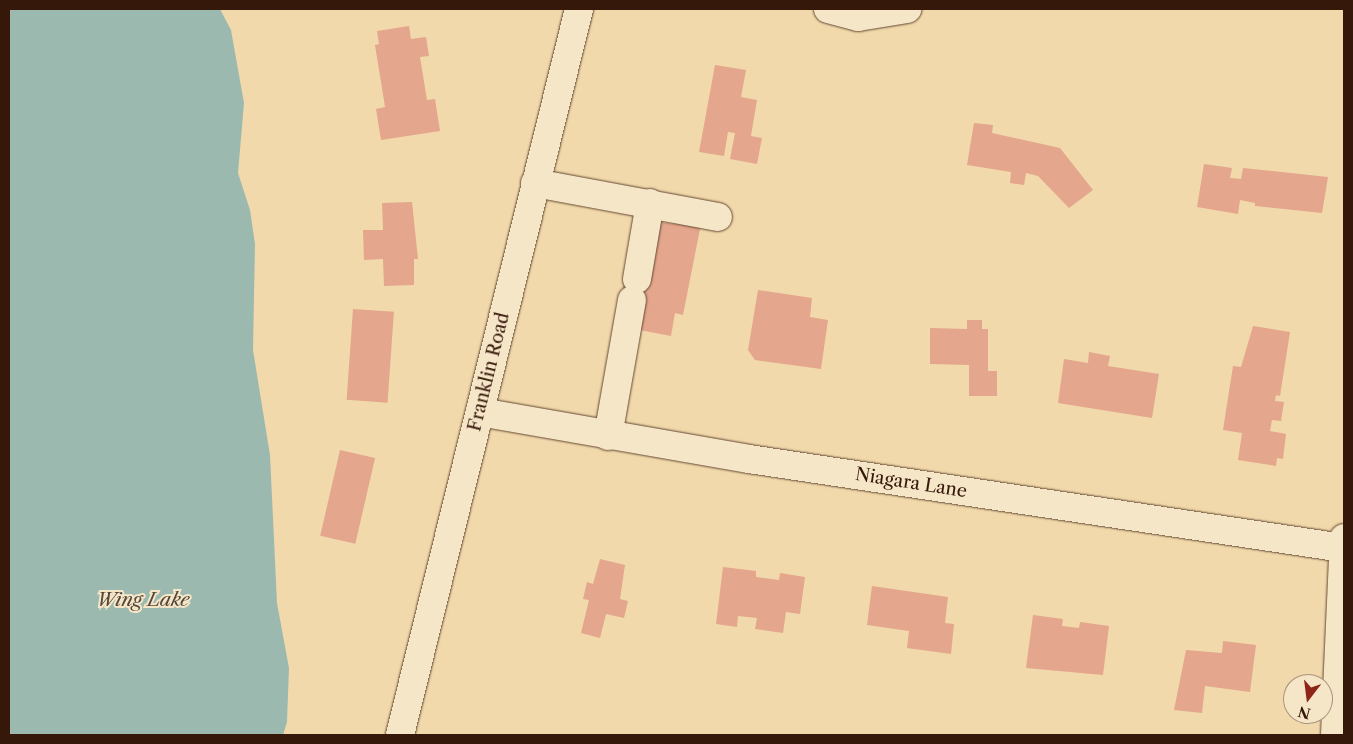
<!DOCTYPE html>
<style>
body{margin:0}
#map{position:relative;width:1353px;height:744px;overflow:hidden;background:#f1d9ab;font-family:"Libre Caslon Text",serif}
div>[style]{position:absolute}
.water>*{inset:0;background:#9cb9b0}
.building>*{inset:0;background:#e4a68c;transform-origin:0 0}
.roads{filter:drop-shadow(0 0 1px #644832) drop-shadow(0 0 1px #644832)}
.minor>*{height:28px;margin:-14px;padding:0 14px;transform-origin:14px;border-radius:14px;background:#f6e6c8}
span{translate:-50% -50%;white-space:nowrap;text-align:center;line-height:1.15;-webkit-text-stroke:4px #f6e6c8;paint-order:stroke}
.street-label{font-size:18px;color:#351809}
.water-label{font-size:19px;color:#54483b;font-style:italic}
.frame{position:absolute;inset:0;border:10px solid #351809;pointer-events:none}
.north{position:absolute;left:1283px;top:674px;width:50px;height:50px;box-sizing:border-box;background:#f6e6c8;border:1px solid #a9947c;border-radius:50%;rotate:195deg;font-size:14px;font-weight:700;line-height:20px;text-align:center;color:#351809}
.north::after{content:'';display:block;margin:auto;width:18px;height:22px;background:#8f2418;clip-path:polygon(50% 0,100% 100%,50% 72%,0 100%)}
</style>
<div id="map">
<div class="water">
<i style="clip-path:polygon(9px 9px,220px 9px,231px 30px,244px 103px,238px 173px,250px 210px,255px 244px,253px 350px,270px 455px,277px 603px,289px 668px,287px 722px,283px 735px,9px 735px)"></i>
</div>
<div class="building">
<i style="clip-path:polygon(409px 26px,411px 39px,426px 37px,429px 56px,420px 57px,427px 100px,435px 99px,440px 131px,381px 140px,376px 109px,385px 107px,375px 45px,379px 44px,377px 31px)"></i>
<i style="clip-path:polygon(715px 65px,746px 70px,741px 97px,757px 100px,751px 136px,762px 138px,757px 164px,730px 159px,735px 133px,728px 132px,724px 156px,699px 152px)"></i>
<i style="clip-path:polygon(974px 123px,993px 125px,992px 133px,1060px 148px,1093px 190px,1069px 208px,1038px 176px,1026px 173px,1024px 185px,1010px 183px,1011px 172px,967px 165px)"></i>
<i style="clip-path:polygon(1204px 164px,1232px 168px,1230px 178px,1241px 179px,1243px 168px,1328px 177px,1322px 213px,1255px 206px,1255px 203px,1240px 200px,1238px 214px,1197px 207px)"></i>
<i style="clip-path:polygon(412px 202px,418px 259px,414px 259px,414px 285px,384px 286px,383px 259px,364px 260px,363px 230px,383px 230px,382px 203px)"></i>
<i style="clip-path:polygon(674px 219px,701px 224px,683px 315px,675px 313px,671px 336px,629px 328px,621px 297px,625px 277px,661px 222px,673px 224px)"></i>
<i style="clip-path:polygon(758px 290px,812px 298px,810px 317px,828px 320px,821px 369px,755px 360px,748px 350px)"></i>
<i style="left:353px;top:309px;width:41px;height:91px;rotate:4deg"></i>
<i style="clip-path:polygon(967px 320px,982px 320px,982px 329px,988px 329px,988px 371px,997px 371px,997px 396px,969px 396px,969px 365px,930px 364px,930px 328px,967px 329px)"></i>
<i style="clip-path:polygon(1253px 326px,1290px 332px,1280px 396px,1276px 395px,1275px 401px,1284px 402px,1281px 421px,1272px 420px,1270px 431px,1286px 434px,1283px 459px,1277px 458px,1276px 466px,1238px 460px,1242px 433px,1223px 430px,1233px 366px,1241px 367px)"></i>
<i style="clip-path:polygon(1089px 352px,1110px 356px,1108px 366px,1159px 374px,1152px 418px,1058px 403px,1064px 359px,1088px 363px)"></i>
<i style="left:340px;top:450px;width:36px;height:88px;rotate:13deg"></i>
<i style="clip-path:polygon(600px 559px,625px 565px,620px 599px,628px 601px,624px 618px,606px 614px,600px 638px,581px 633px,589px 600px,583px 599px,587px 582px,593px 584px)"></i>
<i style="clip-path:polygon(723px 567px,756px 571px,756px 577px,779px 580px,780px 573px,805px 577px,800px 614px,786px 612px,783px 633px,755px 629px,757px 618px,738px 616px,737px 627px,716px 624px)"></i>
<i style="clip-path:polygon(872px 586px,948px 597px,945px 623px,954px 624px,951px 654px,907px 648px,909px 631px,867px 625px)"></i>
<i style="clip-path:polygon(1033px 615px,1063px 619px,1062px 626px,1079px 628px,1080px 622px,1109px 626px,1103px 675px,1026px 668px)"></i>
<i style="clip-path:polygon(1223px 641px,1256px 645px,1250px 692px,1205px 686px,1202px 713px,1174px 710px,1186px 650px,1222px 653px)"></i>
</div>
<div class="roads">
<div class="minor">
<i style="left:828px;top:9px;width:31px;rotate:15deg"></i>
<i style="left:858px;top:17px;width:50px;rotate:-9.3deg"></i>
<i style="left:535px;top:183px;width:186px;rotate:10.5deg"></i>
<i style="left:637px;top:279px;width:77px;rotate:-80.3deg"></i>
<i style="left:480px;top:412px;width:273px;rotate:9.9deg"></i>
<i style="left:749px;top:459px;width:601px;rotate:8.52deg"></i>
<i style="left:608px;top:436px;width:138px;rotate:-80deg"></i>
<i style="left:400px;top:735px;width:748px;rotate:-76.15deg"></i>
<i style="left:1335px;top:735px;width:197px;rotate:-87.4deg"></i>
</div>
</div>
<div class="street-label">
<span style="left:489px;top:372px;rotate:-76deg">Franklin Road</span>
<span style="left:911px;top:483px;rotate:9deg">Niagara Lane</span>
</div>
<div class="water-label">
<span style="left:143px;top:600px">Wing Lake</span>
</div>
<div class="frame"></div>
<div class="north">N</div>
</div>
